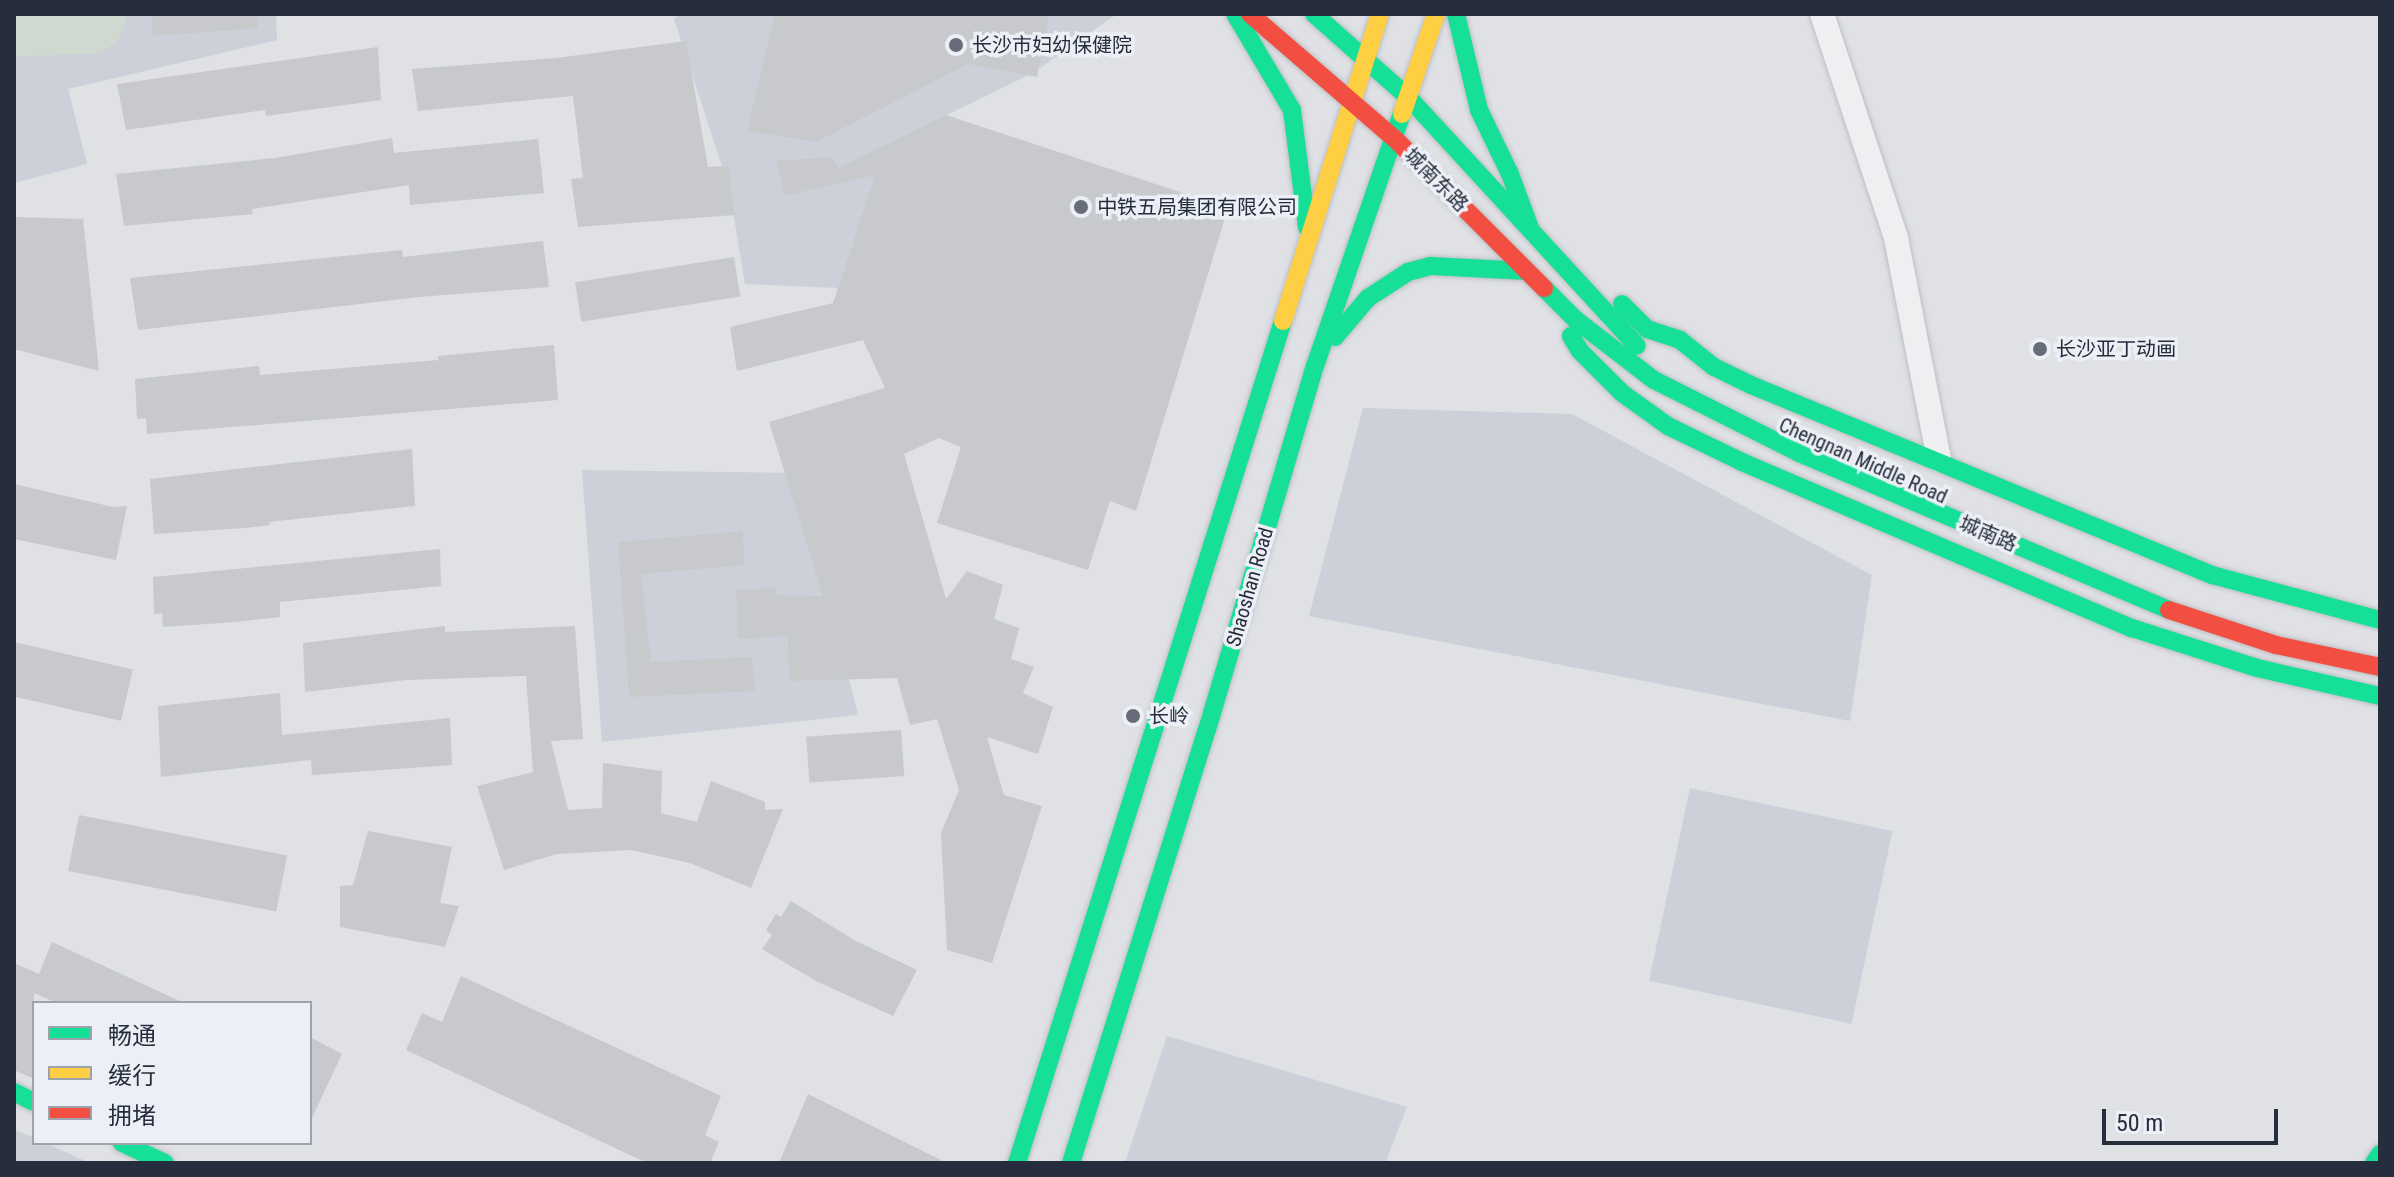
<!DOCTYPE html>
<meta charset="utf-8">
<style>
body{margin:0}
#map{position:relative;width:2394px;height:1177px;overflow:hidden;background:#dfe1e5;font-family:"Roboto Condensed","Noto Sans SC",sans-serif}
div>[style]{position:absolute}
.built>*{inset:0;background:#cdd0d8;transform-origin:0 0}
.green>*{inset:0;background:#cfd9d0}
.building>*{inset:0;background:#c7c9cd;transform-origin:0 0}
.roads{filter:drop-shadow(0 0 2px #bdbfc3) drop-shadow(0 0 2px #bdbfc3)}
.street>*{height:24px;margin:-12px;padding:0 12px;transform-origin:12px;border-radius:12px;background:#efeff2}
.fast>*{height:18px;margin:-9px;padding:0 9px;transform-origin:9px;border-radius:9px;background:#16e098}
.slow>*{height:18px;margin:-9px;padding:0 9px;transform-origin:9px;border-radius:9px;background:#ffcf43}
.jam>*{height:18px;margin:-9px;padding:0 9px;transform-origin:9px;border-radius:9px;background:#f24e42}
.dots>*{width:22px;height:22px;translate:-50% -50%;box-sizing:border-box;border:4px solid #eceff5;border-radius:50%}
span{translate:-50% -50%;white-space:nowrap;text-align:center;line-height:1.15;-webkit-text-stroke:7px #eceff5;paint-order:stroke}
.poi-label{font-size:20px;color:#262e3e}
.left{translate:0 -50%;text-align:left}
.street-label{font-size:20px;color:#262e3e}
.frame{position:absolute;inset:0;border:16px solid #262e3e;pointer-events:none}
.legend{position:absolute;left:32px;top:1001px;width:280px;height:144px;box-sizing:border-box;background:#eceff5;border:2px solid #9da2ac;margin:0;padding:10px 14px;list-style:none;font-size:24px;color:#262e3e}
.legend li{display:flex;align-items:center;gap:16px;height:40px}
.legend b{width:40px;border:2px solid #9da2ac}
.scale{position:absolute;left:2102px;top:1109px;width:176px;height:36px;box-sizing:border-box;border:4px solid #262e3e;border-top:0;padding-left:10px;font-size:24px;line-height:28px;white-space:nowrap;color:#262e3e;-webkit-text-stroke:6px #eceff5;paint-order:stroke}
</style>
<div id="map">
<div class="built">
<i style="clip-path:polygon(14px 14px,276px 14px,277px 40px,68px 89px,87px 164px,14px 183px)"></i>
<i style="clip-path:polygon(680px 14px,1117px 14px,1033px 73px,885px 145px,838px 288px,745px 284px,729px 188px,674px 19px)"></i>
<i style="clip-path:polygon(1363px 408px,1572px 414px,1872px 575px,1850px 721px,1309px 616px)"></i>
<i style="clip-path:polygon(582px 470px,799px 473px,858px 715px,602px 742px)"></i>
<i style="left:1690px;top:788px;width:207px;height:197px;rotate:12deg"></i>
<i style="clip-path:polygon(1167px 1036px,1407px 1107px,1385px 1163px,1125px 1163px)"></i>
<i style="clip-path:polygon(14px 1129px,34px 1138px,34px 1143px,45px 1143px,90px 1163px,14px 1163px)"></i>
</div>
<div class="green">
<i style="clip-path:polygon(14px 14px,125px 14px,125px 24px,118px 40px,101px 53px,14px 57px)"></i>
</div>
<div class="building">
<i style="clip-path:polygon(151px 14px,257px 14px,258px 28px,153px 36px)"></i>
<i style="clip-path:polygon(775px 14px,1049px 14px,1037px 77px,968px 64px,816px 142px,747px 131px)"></i>
<i style="clip-path:polygon(686px 41px,708px 167px,729px 166px,734px 215px,578px 227px,571px 179px,583px 178px,573px 96px,418px 111px,412px 69px,556px 58px)"></i>
<i style="clip-path:polygon(378px 47px,381px 100px,266px 116px,265px 110px,126px 130px,117px 84px)"></i>
<i style="clip-path:polygon(946px 115px,1228px 208px,1136px 511px,1110px 501px,1088px 570px,937px 523px,961px 447px,939px 438px,904px 454px,946px 599px,967px 571px,1003px 585px,994px 619px,1019px 628px,1011px 659px,1034px 667px,1023px 693px,1053px 707px,1038px 754px,987px 737px,1004px 795px,1042px 806px,992px 963px,947px 950px,941px 833px,959px 790px,937px 719px,910px 725px,897px 678px,789px 681px,788px 636px,738px 639px,736px 590px,775px 588px,776px 595px,823px 596px,769px 422px,885px 388px,863px 340px,737px 371px,730px 327px,833px 303px,875px 175px,784px 196px,777px 161px,832px 157px,838px 168px)"></i>
<i style="clip-path:polygon(392px 138px,394px 153px,538px 139px,544px 193px,410px 205px,409px 185px,252px 209px,253px 214px,124px 226px,116px 174px,275px 158px)"></i>
<i style="clip-path:polygon(14px 217px,83px 219px,99px 371px,14px 349px)"></i>
<i style="clip-path:polygon(543px 241px,549px 287px,419px 297px,138px 330px,130px 278px,402px 250px,403px 257px)"></i>
<i style="left:734px;top:257px;width:40px;height:161px;rotate:81deg"></i>
<i style="clip-path:polygon(554px 345px,558px 400px,147px 434px,146px 418px,137px 419px,135px 379px,259px 366px,260px 375px,438px 360px,438px 356px)"></i>
<i style="clip-path:polygon(412px 449px,415px 506px,269px 522px,270px 525px,246px 528px,154px 534px,150px 479px)"></i>
<i style="clip-path:polygon(14px 484px,113px 507px,127px 506px,116px 560px,14px 539px)"></i>
<i style="clip-path:polygon(743px 531px,744px 565px,641px 574px,651px 662px,752px 657px,755px 691px,629px 697px,618px 542px)"></i>
<i style="clip-path:polygon(440px 549px,441px 586px,280px 602px,280px 617px,236px 622px,163px 627px,162px 613px,154px 614px,153px 577px)"></i>
<i style="clip-path:polygon(445px 626px,445px 632px,575px 626px,583px 739px,551px 741px,568px 810px,602px 808px,603px 763px,662px 771px,661px 813px,697px 822px,711px 781px,765px 802px,765px 810px,783px 809px,751px 888px,690px 863px,631px 850px,557px 854px,504px 870px,477px 786px,533px 772px,526px 676px,407px 680px,305px 692px,303px 643px)"></i>
<i style="left:14px;top:642px;width:122px;height:53px;rotate:13deg"></i>
<i style="clip-path:polygon(280px 693px,282px 735px,450px 718px,452px 765px,312px 775px,311px 760px,161px 777px,158px 706px)"></i>
<i style="left:901px;top:730px;width:46px;height:95px;rotate:86deg"></i>
<i style="left:79px;top:815px;width:212px;height:57px;rotate:11deg"></i>
<i style="clip-path:polygon(368px 831px,452px 847px,440px 903px,459px 906px,445px 947px,340px 927px,340px 886px,353px 885px)"></i>
<i style="clip-path:polygon(791px 901px,854px 940px,917px 970px,893px 1016px,816px 981px,762px 949px,772px 935px,766px 930px,776px 914px,781px 917px)"></i>
<i style="clip-path:polygon(52px 942px,184px 1003px,57px 1003px,34px 993px,34px 1079px,14px 1070px,14px 963px,39px 974px)"></i>
<i style="clip-path:polygon(461px 976px,721px 1096px,705px 1135px,719px 1142px,710px 1163px,647px 1163px,406px 1050px,422px 1013px,442px 1022px)"></i>
<i style="clip-path:polygon(310px 1037px,342px 1054px,310px 1122px)"></i>
<i style="clip-path:polygon(808px 1094px,947px 1163px,779px 1163px)"></i>
</div>
<div class="roads">
<div class="street">
<i style="left:1822px;top:14px;width:236px;rotate:71.7deg"></i>
<i style="left:1896px;top:238px;width:226px;rotate:79deg"></i>
</div>
<div class="fast">
<i style="left:1235px;top:14px;width:112px;rotate:59.3deg"></i>
<i style="left:1292px;top:110px;width:118px;rotate:82.7deg"></i>
<i style="left:1314px;top:14px;width:128px;rotate:41.5deg"></i>
<i style="left:1410px;top:99px;width:335px;rotate:47.4deg"></i>
<i style="left:1456px;top:14px;width:99px;rotate:76.5deg"></i>
<i style="left:1479px;top:110px;width:71px;rotate:64.2deg"></i>
<i style="left:1510px;top:174px;width:58px;rotate:69.7deg"></i>
<i style="left:1544px;top:288px;width:45px;rotate:45deg"></i>
<i style="left:1576px;top:320px;width:98px;rotate:37.6deg"></i>
<i style="left:1654px;top:380px;width:162px;rotate:26.7deg"></i>
<i style="left:1799px;top:453px;width:402px;rotate:23deg"></i>
<i style="left:1622px;top:304px;width:35px;rotate:45deg"></i>
<i style="left:1647px;top:329px;width:35px;rotate:18deg"></i>
<i style="left:1680px;top:340px;width:43px;rotate:38.5deg"></i>
<i style="left:1714px;top:367px;width:41px;rotate:25.9deg"></i>
<i style="left:1751px;top:385px;width:499px;rotate:22.4deg"></i>
<i style="left:2212px;top:575px;width:174px;rotate:15deg"></i>
<i style="left:1571px;top:336px;width:17px;rotate:59deg"></i>
<i style="left:1580px;top:351px;width:59px;rotate:45deg"></i>
<i style="left:1622px;top:393px;width:57px;rotate:35.7deg"></i>
<i style="left:1668px;top:426px;width:82px;rotate:25.9deg"></i>
<i style="left:1742px;top:462px;width:424px;rotate:23.1deg"></i>
<i style="left:2132px;top:628px;width:131px;rotate:17.7deg"></i>
<i style="left:2257px;top:668px;width:126px;rotate:12.8deg"></i>
<i style="left:1335px;top:337px;width:51px;rotate:-49.8deg"></i>
<i style="left:1368px;top:298px;width:48px;rotate:-33deg"></i>
<i style="left:1408px;top:272px;width:24px;rotate:-15deg"></i>
<i style="left:1431px;top:266px;width:96px;rotate:3deg"></i>
<i style="left:14px;top:1092px;width:22px;rotate:27deg"></i>
<i style="left:122px;top:1143px;width:47px;rotate:24.9deg"></i>
<i style="left:1017px;top:1163px;width:883px;rotate:-72.47deg"></i>
<i style="left:1071px;top:1163px;width:454px;rotate:-72.6deg"></i>
<i style="left:1207px;top:730px;width:380px;rotate:-73.5deg"></i>
<i style="left:1315px;top:366px;width:267px;rotate:-71deg"></i>
<i style="left:2374px;top:1163px;width:11px;rotate:-56deg"></i>
</div>
<div class="slow">
<i style="left:1402px;top:114px;width:106px;rotate:-71.2deg"></i>
<i style="left:1283px;top:321px;width:322px;rotate:-72.5deg"></i>
</div>
<div class="jam">
<i style="left:1250px;top:14px;width:191px;rotate:40.8deg"></i>
<i style="left:1395px;top:139px;width:211px;rotate:45deg"></i>
<i style="left:2169px;top:610px;width:113px;rotate:18.1deg"></i>
<i style="left:2276px;top:645px;width:106px;rotate:11.9deg"></i>
</div>
</div>
<div class="dots">
<i style="left:956px;top:45px;background:#676d78"></i>
<i style="left:1081px;top:207px;background:#676d78"></i>
<i style="left:2040px;top:349px;background:#676d78"></i>
<i style="left:1133px;top:716px;background:#676d78"></i>
</div>
<div class="poi-label">
<span class="left" style="left:972px;top:45px">长沙市妇幼保健院</span>
<span class="left" style="left:1097px;top:207px">中铁五局集团有限公司</span>
<span class="left" style="left:2056px;top:349px">长沙亚丁动画</span>
<span class="left" style="left:1149px;top:716px">长岭</span>
</div>
<div class="street-label">
<span style="left:1436px;top:180px;rotate:45deg">城南东路</span>
<span style="left:1863px;top:461px;rotate:24deg">Chengnan Middle Road</span>
<span style="left:1988px;top:534px;rotate:23deg">城南路</span>
<span style="left:1250px;top:587px;rotate:-74deg">Shaoshan Road</span>
</div>
<div class="frame"></div>
<ul class="legend">
<li><b style="height:10px;background:#16e098"></b>畅通</li>
<li><b style="height:10px;background:#ffcf43"></b>缓行</li>
<li><b style="height:10px;background:#f24e42"></b>拥堵</li>
</ul>
<div class="scale">50 m</div>
</div>
